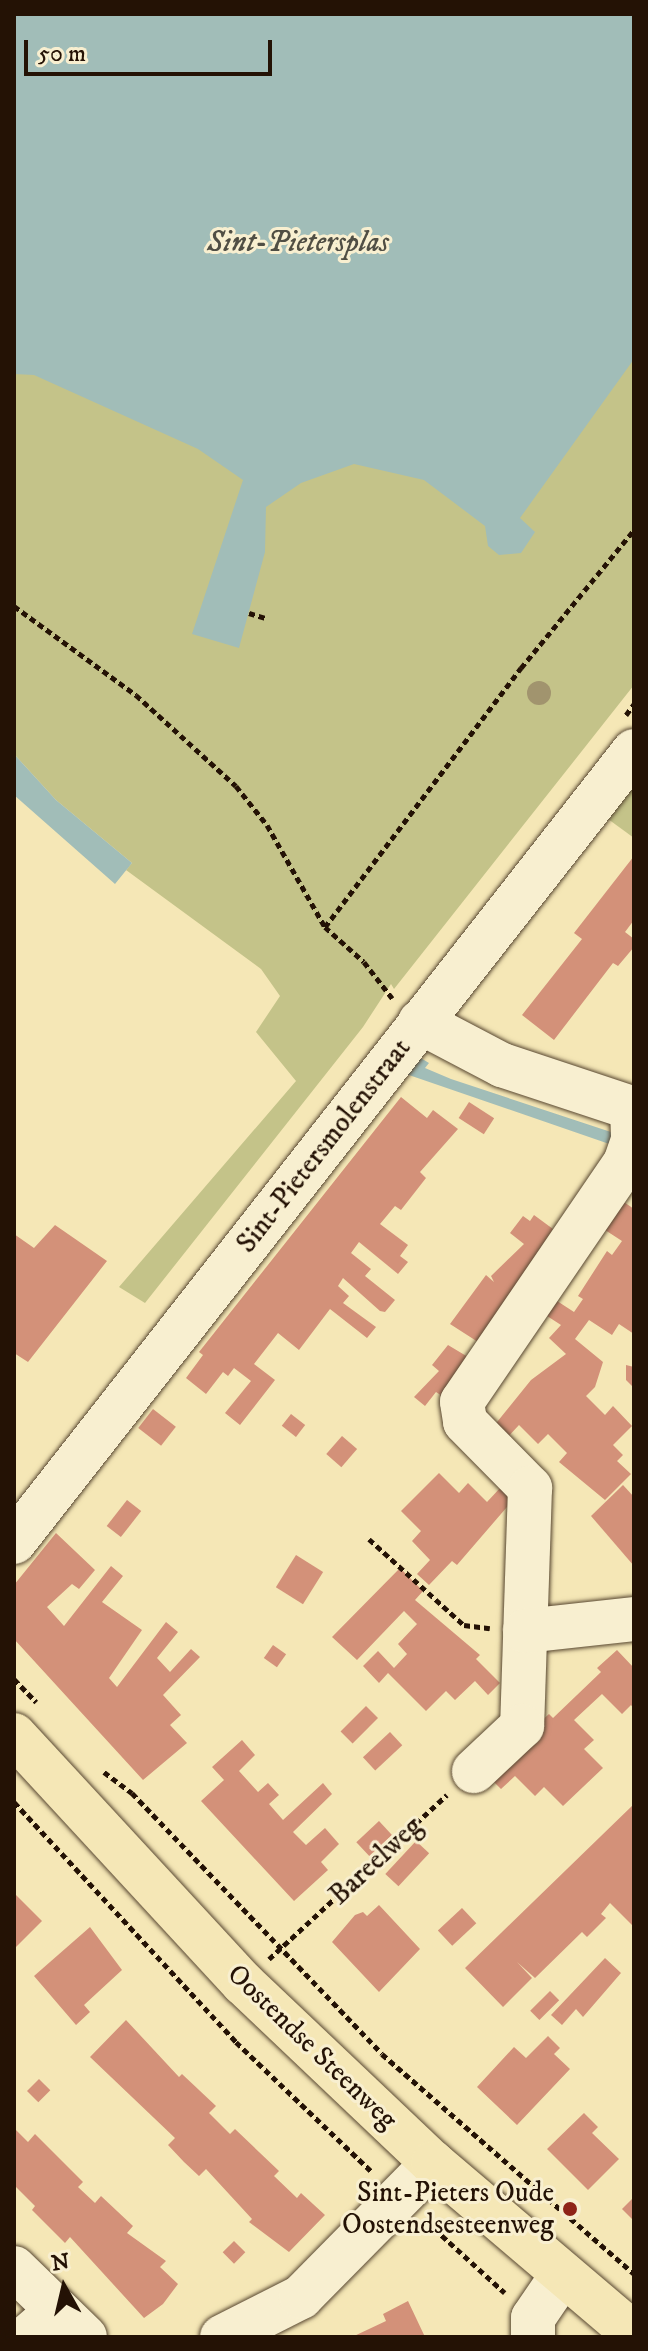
<!DOCTYPE html>
<style>
body{margin:0}
#map{position:relative;width:648px;height:2351px;overflow:hidden;background:#f5e7b6;font-family:"IM FELL DW Pica",serif}
div>[style]{position:absolute}
.green>*{inset:0;background:#c4c389}
.water>*{inset:0;background:#a1bdb8}
.building>*{inset:0;background:#d39179;transform-origin:0 0}
.path>*{height:5px;margin-top:-2.5px;transform-origin:0;background:repeating-linear-gradient(90deg,#241205 0 6px,transparent 0 10px)}
.roads{filter:drop-shadow(0 0 2px #584731) drop-shadow(0 0 2px #584731)}
.minor>*{height:44px;margin:-22px;padding:0 22px;transform-origin:22px;border-radius:22px;background:#f8efd0}
.major>*{height:44px;margin:-22px;padding:0 22px;transform-origin:22px;border-radius:22px;background:#f5e7b6}
.trees>*{width:24px;height:24px;margin:-12px;border-radius:50%;background:#a1946e}
.dots>*{width:22px;height:22px;translate:-50% -50%;box-sizing:border-box;border:4px solid #f8efd0;border-radius:50%}
span{translate:-50% -50%;white-space:nowrap;text-align:center;line-height:1.15;-webkit-text-stroke:6px #f8efd0;paint-order:stroke}
.street-label{font-size:28px;color:#241205}
.poi-label{font-size:28px;color:#241205}
.right{translate:-100% -50%;text-align:right}
.water-label{font-size:30px;color:#504e44;font-style:italic}
.frame{position:absolute;inset:0;border:16px solid #241205;pointer-events:none}
.north{position:absolute;left:24px;top:2247px;width:80px;height:80px;-webkit-text-stroke:6px #f8efd0;paint-order:stroke;rotate:352deg;font-size:22px;font-weight:700;line-height:32px;text-align:center;color:#241205}
.north::after{content:'';display:block;margin:auto;width:28px;height:36px;background:#241205;clip-path:polygon(50% 0,100% 100%,50% 72%,0 100%)}
.scale{position:absolute;left:24px;top:40px;width:248px;height:36px;box-sizing:border-box;border:4px solid #241205;border-top:0;padding-left:10px;font-size:24px;line-height:28px;white-space:nowrap;color:#241205;-webkit-text-stroke:6px #f8efd0;paint-order:stroke}
</style>
<div id="map">
<div class="green">
<i style="clip-path:polygon(14px 14px,634px 14px,634px 685px,394px 989px,391px 984px,363px 1027px,145px 1303px,119px 1287px,296px 1081px,256px 1032px,280px 996px,261px 969px,126px 870px,132px 863px,56px 800px,14px 754px)"></i>
<i style="clip-path:polygon(634px 785px,634px 838px,608px 819px)"></i>
</div>
<div class="water">
<i style="clip-path:polygon(14px 14px,634px 14px,634px 359px,520px 518px,535px 532px,521px 553px,499px 555px,488px 546px,485px 526px,424px 480px,354px 464px,301px 483px,266px 507px,265px 552px,239px 648px,192px 634px,243px 480px,198px 449px,34px 375px,14px 374px)"></i>
<i style="clip-path:polygon(14px 754px,56px 800px,132px 863px,115px 884px,14px 795px)"></i>
<i style="clip-path:polygon(419px 1057px,429px 1063px,425px 1068px,451px 1079px,620px 1135px,618px 1147px,406px 1074px)"></i>
</div>
<div class="building">
<i style="clip-path:polygon(634px 856px,634px 920px,625px 932px,634px 939px,634px 947px,618px 966px,613px 963px,554px 1040px,522px 1015px,582px 939px,574px 933px)"></i>
<i style="clip-path:polygon(401px 1097px,427px 1118px,433px 1110px,458px 1129px,420px 1172px,426px 1178px,401px 1210px,395px 1206px,380px 1224px,408px 1245px,400px 1256px,408px 1262px,398px 1274px,359px 1242px,351px 1253px,371px 1269px,365px 1276px,395px 1300px,385px 1312px,380px 1311px,343px 1278px,338px 1286px,349px 1296px,343px 1303px,376px 1327px,367px 1338px,330px 1309px,299px 1350px,278px 1333px,254px 1364px,275px 1380px,240px 1425px,225px 1413px,251px 1381px,234px 1368px,228px 1376px,223px 1372px,206px 1394px,186px 1378px,203px 1355px,199px 1352px)"></i>
<i style="left:469px;top:1102px;width:30px;height:19px;rotate:33deg"></i>
<i style="clip-path:polygon(621px 1200px,634px 1209px,634px 1334px,619px 1324px,612px 1335px,589px 1320px,575px 1339px,603px 1362px,595px 1387px,586px 1396px,605px 1415px,613px 1406px,632px 1426px,613px 1445px,623px 1455px,617px 1461px,631px 1474px,605px 1500px,559px 1462px,567px 1453px,548px 1434px,538px 1444px,519px 1425px,506px 1439px,493px 1427px,531px 1380px,566px 1354px,549px 1338px,561px 1325px,544px 1314px,554px 1299px,574px 1312px,583px 1299px,578px 1296px,607px 1251px,612px 1255px,622px 1241px,602px 1228px)"></i>
<i style="clip-path:polygon(534px 1215px,553px 1229px,478px 1342px,450px 1324px,486px 1275px,494px 1282px,491px 1276px,524px 1244px,510px 1233px,523px 1216px,530px 1221px)"></i>
<i style="clip-path:polygon(55px 1225px,107px 1261px,28px 1362px,14px 1353px,14px 1234px,34px 1248px)"></i>
<i style="clip-path:polygon(448px 1345px,468px 1357px,442px 1396px,436px 1392px,425px 1406px,414px 1397px,439px 1371px,432px 1365px)"></i>
<i style="clip-path:polygon(626px 1365px,634px 1367px,633px 1387px,626px 1380px)"></i>
<i style="left:153px;top:1409px;width:29px;height:24px;rotate:38deg"></i>
<i style="left:291px;top:1414px;width:18px;height:15px;rotate:38deg"></i>
<i style="left:342px;top:1436px;width:20px;height:24px;rotate:41deg"></i>
<i style="clip-path:polygon(439px 1473px,459px 1493px,468px 1483px,487px 1502px,501px 1487px,513px 1500px,457px 1565px,452px 1561px,429px 1585px,417px 1574px,430px 1560px,412px 1541px,421px 1531px,401px 1511px)"></i>
<i style="clip-path:polygon(623px 1485px,634px 1497px,634px 1566px,591px 1516px)"></i>
<i style="left:127px;top:1500px;width:18px;height:33px;rotate:38deg"></i>
<i style="clip-path:polygon(56px 1533px,95px 1570px,79px 1589px,72px 1584px,47px 1607px,64px 1626px,111px 1566px,123px 1576px,102px 1602px,142px 1630px,109px 1678px,117px 1687px,166px 1622px,178px 1632px,157px 1658px,170px 1672px,191px 1649px,200px 1657px,163px 1695px,181px 1715px,170px 1725px,187px 1743px,143px 1780px,14px 1639px,14px 1585px)"></i>
<i style="left:296px;top:1555px;width:32px;height:38px;rotate:32deg"></i>
<i style="clip-path:polygon(400px 1568px,423px 1591px,415px 1600px,480px 1655px,476px 1659px,500px 1683px,488px 1695px,475px 1681px,455px 1700px,446px 1691px,426px 1711px,388px 1673px,379px 1683px,363px 1666px,378px 1651px,394px 1668px,407px 1654px,398px 1644px,417px 1624px,404px 1611px,357px 1660px,332px 1637px)"></i>
<i style="left:273px;top:1645px;width:16px;height:16px;rotate:35deg"></i>
<i style="clip-path:polygon(617px 1650px,634px 1668px,634px 1709px,631px 1705px,622px 1714px,602px 1694px,574px 1720px,594px 1740px,584px 1749px,603px 1768px,563px 1806px,544px 1787px,535px 1796px,515px 1776px,501px 1789px,490px 1778px,529px 1732px,549px 1714px,553px 1718px,601px 1672px,597px 1668px)"></i>
<i style="left:366px;top:1706px;width:17px;height:36px;rotate:45deg"></i>
<i style="left:390px;top:1732px;width:18px;height:37px;rotate:47deg"></i>
<i style="clip-path:polygon(242px 1740px,255px 1755px,239px 1771px,258px 1792px,268px 1783px,279px 1795px,269px 1804px,283px 1820px,323px 1783px,332px 1794px,293px 1832px,306px 1845px,325px 1828px,339px 1844px,321px 1862px,328px 1870px,294px 1901px,201px 1801px,224px 1780px,212px 1767px)"></i>
<i style="clip-path:polygon(634px 1804px,634px 1927px,610px 1903px,601px 1914px,606px 1918px,587px 1937px,582px 1932px,535px 1978px,517px 1962px,532px 1978px,503px 2007px,465px 1968px)"></i>
<i style="left:379px;top:1821px;width:19px;height:31px;rotate:47deg"></i>
<i style="left:416px;top:1841px;width:18px;height:45px;rotate:43deg"></i>
<i style="clip-path:polygon(14px 1893px,42px 1921px,14px 1949px)"></i>
<i style="clip-path:polygon(379px 1905px,420px 1949px,379px 1992px,332px 1942px,355px 1915px,363px 1912px,367px 1916px)"></i>
<i style="left:462px;top:1908px;width:21px;height:33px;rotate:47deg"></i>
<i style="clip-path:polygon(90px 1927px,122px 1970px,84px 2005px,90px 2012px,76px 2025px,34px 1976px)"></i>
<i style="clip-path:polygon(605px 1958px,621px 1973px,583px 2017px,576px 2009px,562px 2025px,551px 2015px)"></i>
<i style="left:550px;top:1991px;width:13px;height:28px;rotate:45deg"></i>
<i style="clip-path:polygon(126px 2020px,179px 2077px,182px 2074px,216px 2106px,209px 2113px,230px 2134px,235px 2129px,279px 2171px,274px 2176px,297px 2198px,301px 2193px,325px 2215px,289px 2252px,249px 2222px,252px 2219px,206px 2169px,199px 2176px,184px 2162px,168px 2145px,175px 2138px,90px 2057px)"></i>
<i style="clip-path:polygon(548px 2036px,560px 2048px,554px 2054px,570px 2069px,517px 2125px,477px 2087px,514px 2047px,526px 2058px)"></i>
<i style="left:39px;top:2079px;width:16px;height:17px;rotate:45deg"></i>
<i style="clip-path:polygon(584px 2113px,598px 2127px,592px 2133px,619px 2159px,588px 2190px,547px 2149px)"></i>
<i style="clip-path:polygon(14px 2128px,28px 2142px,35px 2134px,83px 2182px,78px 2187px,95px 2203px,101px 2196px,133px 2226px,127px 2233px,166px 2261px,160px 2267px,178px 2284px,163px 2304px,144px 2318px,70px 2237px,65px 2243px,32px 2210px,35px 2206px,14px 2185px)"></i>
<i style="clip-path:polygon(634px 2197px,634px 2221px,622px 2209px)"></i>
<i style="left:234px;top:2241px;width:16px;height:16px;rotate:45deg"></i>
<i style="clip-path:polygon(408px 2301px,425px 2337px,352px 2337px,386px 2321px,383px 2314px)"></i>
</div>
<div class="path">
<i style="left:14px;top:606px;width:151px;rotate:36.1deg"></i>
<i style="left:136px;top:695px;width:135px;rotate:42.3deg"></i>
<i style="left:236px;top:786px;width:50px;rotate:51.5deg"></i>
<i style="left:267px;top:825px;width:117px;rotate:60.4deg"></i>
<i style="left:325px;top:927px;width:52px;rotate:41.9deg"></i>
<i style="left:364px;top:962px;width:46px;rotate:52.1deg"></i>
<i style="left:249px;top:613px;width:17px;rotate:17deg"></i>
<i style="left:626px;top:715px;width:14px;rotate:-54deg"></i>
<i style="left:325px;top:927px;width:325px;rotate:-52.9deg"></i>
<i style="left:521px;top:668px;width:178px;rotate:-50.7deg"></i>
<i style="left:369px;top:1539px;width:128px;rotate:42.2deg"></i>
<i style="left:464px;top:1625px;width:26px;rotate:7deg"></i>
<i style="left:14px;top:1679px;width:32px;rotate:46deg"></i>
<i style="left:104px;top:1772px;width:35px;rotate:37deg"></i>
<i style="left:132px;top:1793px;width:361px;rotate:46.2deg"></i>
<i style="left:382px;top:2054px;width:335px;rotate:41.1deg"></i>
<i style="left:14px;top:1802px;width:327px;rotate:47.2deg"></i>
<i style="left:236px;top:2042px;width:188px;rotate:43.7deg"></i>
<i style="left:269px;top:1959px;width:242px;rotate:-42.7deg"></i>
<i style="left:427px;top:2222px;width:105px;rotate:42.3deg"></i>
</div>
<div class="roads">
<div class="minor">
<i style="left:420px;top:1022px;width:93px;rotate:27.7deg"></i>
<i style="left:502px;top:1065px;width:137px;rotate:18.3deg"></i>
<i style="left:632px;top:1108px;width:32px;rotate:88deg"></i>
<i style="left:633px;top:1140px;width:24px;rotate:109deg"></i>
<i style="left:625px;top:1163px;width:289px;rotate:124.3deg"></i>
<i style="left:462px;top:1402px;width:20px;rotate:81deg"></i>
<i style="left:465px;top:1422px;width:93px;rotate:45.4deg"></i>
<i style="left:530px;top:1488px;width:238px;rotate:91.9deg"></i>
<i style="left:522px;top:1726px;width:66px;rotate:136.8deg"></i>
<i style="left:14px;top:1542px;width:1005px;rotate:-51.91deg"></i>
<i style="left:525px;top:1631px;width:110px;rotate:-6.3deg"></i>
<i style="left:14px;top:2268px;width:99px;rotate:44.2deg"></i>
<i style="left:27px;top:2337px;width:40px;rotate:-41deg"></i>
<i style="left:222px;top:2337px;width:89px;rotate:-26.9deg"></i>
<i style="left:301px;top:2297px;width:188px;rotate:-45.4deg"></i>
<i style="left:533px;top:2337px;width:19px;rotate:-90deg"></i>
<i style="left:533px;top:2318px;width:53px;rotate:-55.7deg"></i>
</div>
<div class="major">
<i style="left:14px;top:1735px;width:338px;rotate:47.3deg"></i>
<i style="left:243px;top:1983px;width:262px;rotate:43.5deg"></i>
<i style="left:433px;top:2163px;width:264px;rotate:40.4deg"></i>
</div>
</div>
<div class="trees">
<i style="left:539px;top:693px"></i>
</div>
<div class="dots">
<i style="left:570px;top:2209px;background:#8f2418"></i>
</div>
<div class="street-label">
<span style="left:324px;top:1146px;rotate:-52deg">Sint-Pietersmolenstraat</span>
<span style="left:376px;top:1861px;rotate:-43deg">Bareelweg</span>
<span style="left:312px;top:2047px;rotate:44deg">Oostendse Steenweg</span>
</div>
<div class="poi-label">
<span class="right" style="left:554px;top:2209px">Sint-Pieters Oude<br>Oostendsesteenweg</span>
</div>
<div class="water-label">
<span style="left:298px;top:243px">Sint-Pietersplas</span>
</div>
<div class="frame"></div>
<div class="north">N</div>
<div class="scale">50 m</div>
</div>
